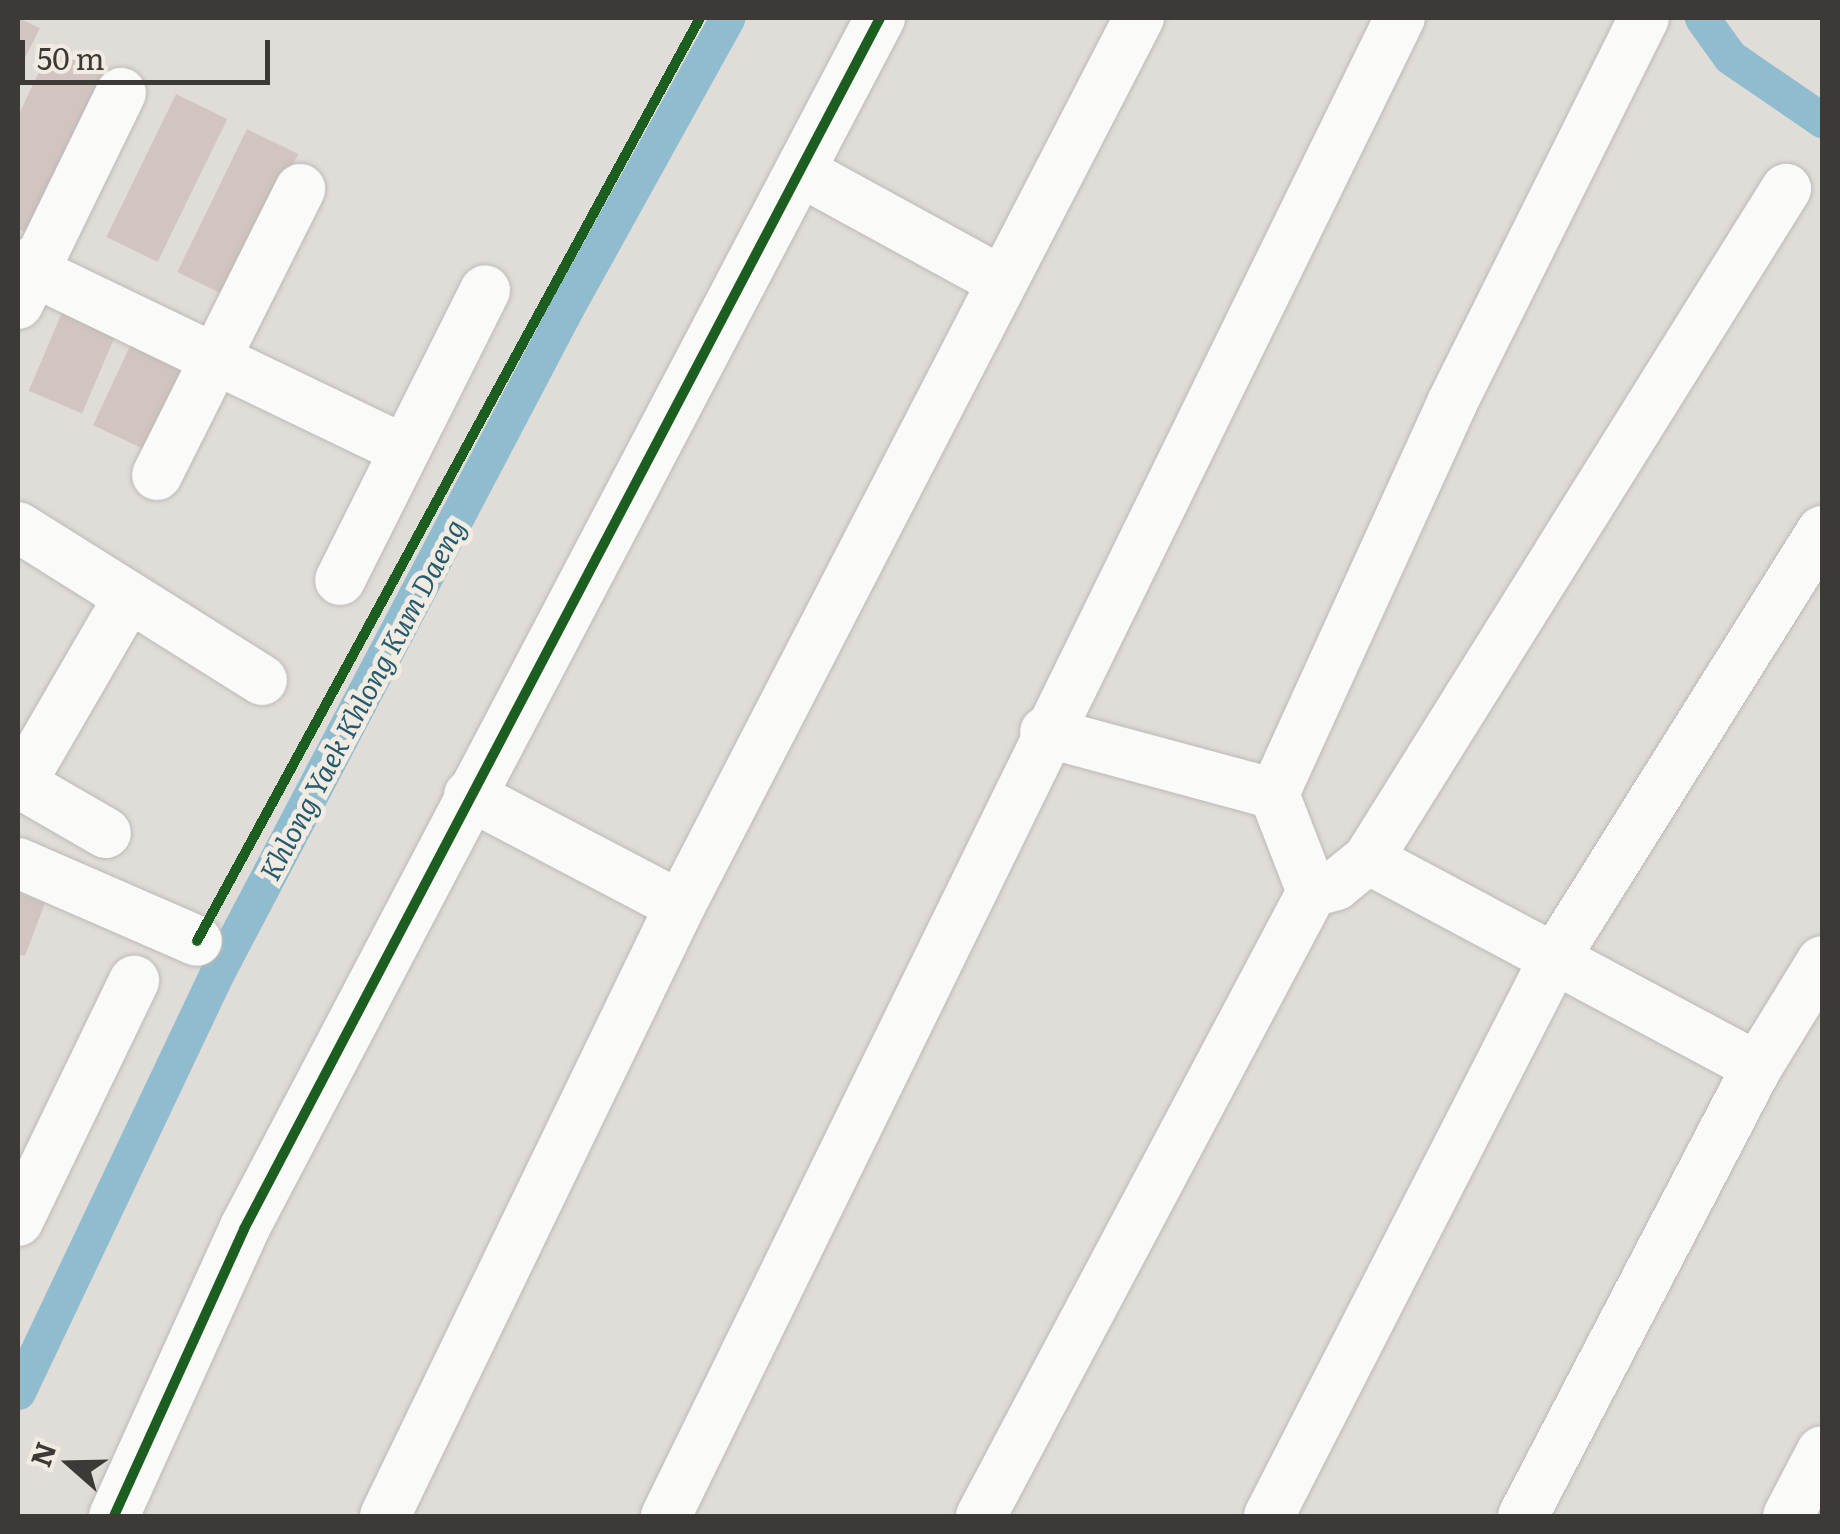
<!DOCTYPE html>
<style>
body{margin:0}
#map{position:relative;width:1840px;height:1534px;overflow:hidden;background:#e0dcd8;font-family:Literata,serif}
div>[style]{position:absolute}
.canal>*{height:35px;margin:-17.5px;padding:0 17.5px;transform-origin:17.5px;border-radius:17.5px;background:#8fbcce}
.building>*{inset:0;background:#d2c5c1;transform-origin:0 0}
.roads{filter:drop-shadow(0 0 2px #bcb9b6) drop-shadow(0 0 2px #bcb9b6)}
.minor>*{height:50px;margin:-25px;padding:0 25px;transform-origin:25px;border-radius:25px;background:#fafaf9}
.cycleway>*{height:10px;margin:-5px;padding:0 5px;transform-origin:5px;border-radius:5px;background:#1b5e20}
span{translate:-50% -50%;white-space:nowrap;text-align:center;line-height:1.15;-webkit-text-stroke:10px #f1ebe2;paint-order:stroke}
.water-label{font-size:28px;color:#255b6f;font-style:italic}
.frame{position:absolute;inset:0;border:20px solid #3c3936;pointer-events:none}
.north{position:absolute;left:20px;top:1414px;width:100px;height:100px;-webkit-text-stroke:8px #f1ebe2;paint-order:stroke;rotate:290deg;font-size:28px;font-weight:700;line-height:40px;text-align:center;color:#3c3936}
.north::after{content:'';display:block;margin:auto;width:35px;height:45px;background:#3c3936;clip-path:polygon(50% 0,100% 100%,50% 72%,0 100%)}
.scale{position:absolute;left:20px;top:40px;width:250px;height:45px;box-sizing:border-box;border:5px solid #3c3936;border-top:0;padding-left:12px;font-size:30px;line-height:35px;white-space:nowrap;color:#3c3936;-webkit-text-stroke:8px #f1ebe2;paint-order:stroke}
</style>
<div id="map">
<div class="canal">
<i style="left:1702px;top:18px;width:48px;rotate:54.3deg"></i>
<i style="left:1730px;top:57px;width:112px;rotate:34.4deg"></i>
<i style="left:18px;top:1392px;width:464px;rotate:-64.6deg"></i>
<i style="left:217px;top:973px;width:750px;rotate:-62.27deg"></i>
<i style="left:566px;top:309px;width:333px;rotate:-61deg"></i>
</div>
<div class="building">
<i style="clip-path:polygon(18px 18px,40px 28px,18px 72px)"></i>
<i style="clip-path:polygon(51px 47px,105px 73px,27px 233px,18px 229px,18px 116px)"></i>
<i style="left:176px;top:94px;width:57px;height:159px;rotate:26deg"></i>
<i style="left:247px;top:129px;width:57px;height:159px;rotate:26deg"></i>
<i style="left:69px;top:296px;width:58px;height:103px;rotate:23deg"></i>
<i style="left:137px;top:331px;width:59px;height:104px;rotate:25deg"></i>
<i style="clip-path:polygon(18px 893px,45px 903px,25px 956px,18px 954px)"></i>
</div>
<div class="roads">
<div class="minor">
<i style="left:800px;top:171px;width:229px;rotate:28.7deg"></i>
<i style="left:18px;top:264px;width:427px;rotate:25.7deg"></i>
<i style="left:18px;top:304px;width:235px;rotate:-64deg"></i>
<i style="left:157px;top:475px;width:320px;rotate:-63.4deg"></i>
<i style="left:18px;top:527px;width:288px;rotate:32.1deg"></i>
<i style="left:340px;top:580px;width:324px;rotate:-63.4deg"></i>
<i style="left:1045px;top:732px;width:237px;rotate:15.1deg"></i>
<i style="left:21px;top:784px;width:98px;rotate:30deg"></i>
<i style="left:18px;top:788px;width:220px;rotate:-59.9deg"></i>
<i style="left:469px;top:795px;width:238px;rotate:27.7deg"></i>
<i style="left:1368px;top:859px;width:441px;rotate:28.1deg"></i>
<i style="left:18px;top:863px;width:195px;rotate:23.5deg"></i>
<i style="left:1312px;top:892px;width:25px;rotate:-16deg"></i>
<i style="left:1336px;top:885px;width:41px;rotate:-39.1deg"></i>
<i style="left:1368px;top:859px;width:790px;rotate:-58.04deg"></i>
<i style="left:18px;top:1221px;width:267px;rotate:-64.2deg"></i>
<i style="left:114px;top:1516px;width:315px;rotate:-65.6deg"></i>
<i style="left:244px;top:1229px;width:1368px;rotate:-62.29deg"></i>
<i style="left:385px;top:1516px;width:678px;rotate:-64.19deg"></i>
<i style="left:680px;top:906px;width:1000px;rotate:-62.67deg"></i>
<i style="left:666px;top:1516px;width:1668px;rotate:-63.9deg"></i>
<i style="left:981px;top:1516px;width:706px;rotate:-62.06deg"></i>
<i style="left:1312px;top:892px;width:105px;rotate:-111.2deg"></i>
<i style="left:1274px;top:794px;width:430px;rotate:-65.5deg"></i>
<i style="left:1452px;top:403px;width:430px;rotate:-63.5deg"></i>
<i style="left:1269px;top:1516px;width:626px;rotate:-62.9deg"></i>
<i style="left:1554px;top:959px;width:505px;rotate:-57.95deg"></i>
<i style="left:1523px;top:1516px;width:506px;rotate:-62.47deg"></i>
<i style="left:1757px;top:1067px;width:124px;rotate:-58.5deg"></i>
<i style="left:1788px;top:1516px;width:73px;rotate:-62.4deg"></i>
</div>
</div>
<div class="cycleway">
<i style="left:197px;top:941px;width:1051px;rotate:-61.41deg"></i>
<i style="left:114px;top:1516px;width:315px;rotate:-65.6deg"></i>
<i style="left:244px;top:1229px;width:1368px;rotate:-62.29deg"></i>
</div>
<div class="water-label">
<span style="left:361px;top:699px;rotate:-62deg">Khlong Yaek Khlong Kum Daeng</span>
</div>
<div class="frame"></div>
<div class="north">N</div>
<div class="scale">50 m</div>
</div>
